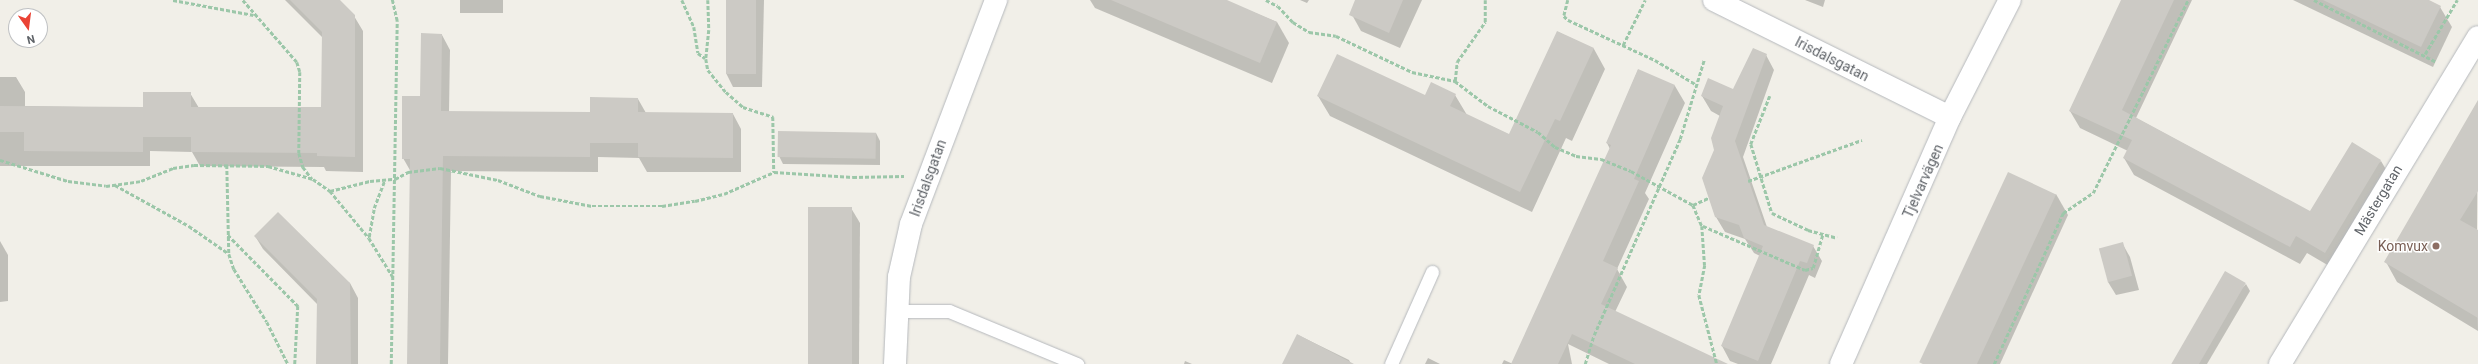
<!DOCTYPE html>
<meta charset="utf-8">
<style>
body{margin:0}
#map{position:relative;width:2478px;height:364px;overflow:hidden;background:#f1efe8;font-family:Roboto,sans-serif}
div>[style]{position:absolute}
.shadow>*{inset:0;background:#0003;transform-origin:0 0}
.building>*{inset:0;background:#cccac5;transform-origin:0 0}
.path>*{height:2.5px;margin-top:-1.25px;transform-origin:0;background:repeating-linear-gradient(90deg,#9cc7a9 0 4px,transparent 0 6px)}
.roads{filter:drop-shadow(0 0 1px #b5b8bc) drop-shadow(0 0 1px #b5b8bc)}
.lane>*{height:13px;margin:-6.5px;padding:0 6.5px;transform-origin:6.5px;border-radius:6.5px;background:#fff}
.street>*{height:22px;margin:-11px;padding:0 11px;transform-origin:11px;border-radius:11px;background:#fff}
.dots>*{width:11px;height:11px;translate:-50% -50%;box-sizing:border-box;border:2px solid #fff;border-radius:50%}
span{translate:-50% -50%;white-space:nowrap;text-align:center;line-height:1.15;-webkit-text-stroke:3px #fff;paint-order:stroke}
.street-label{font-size:14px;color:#5f6368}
.education-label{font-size:14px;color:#785e54}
.right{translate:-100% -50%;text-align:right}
.north{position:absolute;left:8px;top:8px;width:40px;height:40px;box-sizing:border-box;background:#fff;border:1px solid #bfc1c3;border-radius:50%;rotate:166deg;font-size:11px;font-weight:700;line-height:16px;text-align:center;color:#5f6368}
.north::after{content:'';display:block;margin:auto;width:14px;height:18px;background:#ea4335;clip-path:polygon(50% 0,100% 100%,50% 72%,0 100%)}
</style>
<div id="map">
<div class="shadow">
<i style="clip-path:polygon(285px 0,339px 0,354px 16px,363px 31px,363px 172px,326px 171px,324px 167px,200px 166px,192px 152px,150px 151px,150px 166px,0 166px,0 77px,16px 77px,25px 92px,25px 106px,144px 108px,190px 93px,199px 108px,322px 108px,323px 38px)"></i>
<i style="left:460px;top:0;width:43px;height:13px"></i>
<i style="clip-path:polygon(727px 0,764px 0,762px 87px,733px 87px,726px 73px)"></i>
<i style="clip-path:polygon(1090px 0,1224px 0,1277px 22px,1289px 43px,1272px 83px,1095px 8px)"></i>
<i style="clip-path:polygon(1300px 0,1309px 0,1307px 3px)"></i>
<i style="clip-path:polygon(1356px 0,1422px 0,1400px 48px,1361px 31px,1351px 13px)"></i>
<i style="clip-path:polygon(1805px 0,1825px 0,1823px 7px)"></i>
<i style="clip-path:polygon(2123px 0,2192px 0,2136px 118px,2310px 212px,2381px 161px,2391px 178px,2336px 270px,2307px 253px,2300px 264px,2134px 175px,2124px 158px,2128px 151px,2080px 128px,2070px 111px)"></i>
<i style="clip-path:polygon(2293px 0,2426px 0,2440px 7px,2452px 27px,2433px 67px)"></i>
<i style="clip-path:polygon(1558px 32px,1594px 49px,1605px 69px,1572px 141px,1566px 138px,1532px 212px,1330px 116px,1318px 96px,1455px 95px,1467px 115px,1510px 135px)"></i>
<i style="clip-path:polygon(442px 35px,450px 50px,449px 112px,591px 113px,638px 99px,646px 113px,733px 114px,741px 129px,741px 172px,647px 172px,639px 158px,598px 157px,598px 172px,451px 171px,448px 364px,408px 364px,411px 172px,403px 158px)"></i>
<i style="clip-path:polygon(1766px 55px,1774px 70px,1743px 157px,1767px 227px,1813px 246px,1822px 261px,1815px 278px,1809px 275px,1771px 364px,1738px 364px,1730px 361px,1722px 346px,1760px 256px,1754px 253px,1745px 239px,1725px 232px,1716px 217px,1715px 150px,1720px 116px,1711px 111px,1702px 96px,1734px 91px)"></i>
<i style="clip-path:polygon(1638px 70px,1675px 86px,1685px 103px,1645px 193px,1649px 199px,1617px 269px,1627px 287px,1615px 312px,1705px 364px,1609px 364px,1568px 344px,1572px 364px,1502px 364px,1504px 360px,1513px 364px,1610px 149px,1607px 143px)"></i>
<i style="clip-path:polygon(2478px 102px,2477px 231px,2478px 331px,2397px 282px,2386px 262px)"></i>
<i style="clip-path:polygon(876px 133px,880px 141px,880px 165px,783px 164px,779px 156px)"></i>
<i style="clip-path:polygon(2056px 194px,2068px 215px,2000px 364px,1923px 364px)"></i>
<i style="clip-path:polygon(851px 208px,860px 223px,859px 364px,809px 364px)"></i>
<i style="clip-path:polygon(255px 236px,350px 283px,358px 298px,358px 364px,317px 364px,318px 305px,263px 249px)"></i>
<i style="clip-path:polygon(0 241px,8px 255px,8px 301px,0 302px)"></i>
<i style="clip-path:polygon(2122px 243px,2130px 257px,2139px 290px,2116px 295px,2108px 282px)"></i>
<i style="clip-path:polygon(2246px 284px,2250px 291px,2207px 364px,2172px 364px)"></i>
<i style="clip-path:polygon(1298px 335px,1349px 360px,1351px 364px,1284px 364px)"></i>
<i style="clip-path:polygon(1428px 358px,1440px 364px,1425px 364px)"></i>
<i style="clip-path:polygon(1185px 361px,1192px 364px,1184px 364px)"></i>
</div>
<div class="building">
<i style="clip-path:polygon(290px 0,340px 0,355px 15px,355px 157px,317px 156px,317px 153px,191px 152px,191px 137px,143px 137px,143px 152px,24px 151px,24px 132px,0 132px,0 106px,143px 107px,143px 92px,191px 92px,191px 107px,321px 107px,322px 32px)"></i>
<i style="left:726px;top:0;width:30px;height:74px"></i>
<i style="clip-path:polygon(1111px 0,1227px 0,1277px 22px,1260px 63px)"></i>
<i style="clip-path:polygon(1355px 0,1403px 0,1389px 33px,1349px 15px)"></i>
<i style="clip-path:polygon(2121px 0,2174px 0,2122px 110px,2310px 211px,2352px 142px,2381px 160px,2325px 253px,2296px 236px,2290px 247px,2123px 158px,2132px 140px,2069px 111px)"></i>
<i style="clip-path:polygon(2323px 0,2429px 0,2441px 6px,2421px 47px)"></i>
<i style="clip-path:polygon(1557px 31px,1594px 48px,1560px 121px,1555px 119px,1520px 192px,1317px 96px,1337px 54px,1425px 95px,1431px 82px,1456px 94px,1450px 106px,1509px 134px)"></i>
<i style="clip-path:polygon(421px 33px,442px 34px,441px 111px,590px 112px,590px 97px,638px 98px,638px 112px,733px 113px,733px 158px,638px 157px,638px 143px,590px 143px,590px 157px,443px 156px,440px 364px,407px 364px,410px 159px,402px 159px,402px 96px,420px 96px)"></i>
<i style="clip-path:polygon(1753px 48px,1767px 54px,1735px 141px,1764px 225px,1814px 245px,1807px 263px,1800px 261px,1758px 361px,1721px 346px,1763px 246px,1744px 238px,1739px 225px,1715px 217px,1702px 178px,1714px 150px,1711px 138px,1723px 106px,1701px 96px,1708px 78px,1733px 89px)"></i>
<i style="clip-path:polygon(1638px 69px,1675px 85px,1634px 179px,1639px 181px,1603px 261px,1618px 268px,1601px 304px,1728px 364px,1635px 364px,1572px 334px,1558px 364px,1511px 364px,1611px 145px,1606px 143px)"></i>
<i style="clip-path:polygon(2478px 100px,2478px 191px,2460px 220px,2478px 230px,2478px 318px,2384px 262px)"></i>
<i style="left:778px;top:131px;width:98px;height:26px;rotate:1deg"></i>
<i style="left:2008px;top:172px;width:53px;height:210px;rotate:25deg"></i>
<i style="left:808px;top:207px;width:44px;height:157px"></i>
<i style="clip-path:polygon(278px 212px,350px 283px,351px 364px,316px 364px,317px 299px,254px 236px)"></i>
<i style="left:2123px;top:242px;width:35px;height:25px;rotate:75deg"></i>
<i style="left:2225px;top:271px;width:24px;height:108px;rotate:30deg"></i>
<i style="clip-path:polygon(1297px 334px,1354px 364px,1282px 364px)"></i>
</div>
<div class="path">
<i style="left:173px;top:0;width:82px;rotate:10.5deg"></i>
<i style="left:243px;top:0;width:82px;rotate:48.9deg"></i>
<i style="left:297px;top:62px;width:10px;rotate:73deg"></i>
<i style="left:300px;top:72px;width:81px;rotate:90.7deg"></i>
<i style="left:299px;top:153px;width:15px;rotate:74deg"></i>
<i style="left:303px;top:167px;width:15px;rotate:53deg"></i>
<i style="left:682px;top:0;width:30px;rotate:66deg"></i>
<i style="left:694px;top:27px;width:26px;rotate:81deg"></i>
<i style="left:698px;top:53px;width:9px;rotate:36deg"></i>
<i style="left:708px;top:0;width:30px;rotate:88deg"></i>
<i style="left:709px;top:30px;width:29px;rotate:96deg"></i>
<i style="left:706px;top:59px;width:11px;rotate:80deg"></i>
<i style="left:708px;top:70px;width:28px;rotate:51deg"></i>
<i style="left:726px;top:92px;width:23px;rotate:41deg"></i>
<i style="left:743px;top:107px;width:32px;rotate:18deg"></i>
<i style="left:773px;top:117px;width:55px;rotate:89deg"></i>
<i style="left:1266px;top:0;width:13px;rotate:27deg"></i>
<i style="left:1278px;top:6px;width:22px;rotate:47deg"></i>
<i style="left:1293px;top:22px;width:19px;rotate:32deg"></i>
<i style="left:1309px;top:32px;width:27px;rotate:8deg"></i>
<i style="left:1336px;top:36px;width:84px;rotate:25.3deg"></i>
<i style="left:1412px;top:72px;width:44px;rotate:11.8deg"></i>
<i style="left:1455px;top:81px;width:41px;rotate:37.1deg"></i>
<i style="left:1488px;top:106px;width:56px;rotate:27.5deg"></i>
<i style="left:1538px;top:132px;width:23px;rotate:41deg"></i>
<i style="left:1555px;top:147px;width:23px;rotate:23deg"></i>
<i style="left:1576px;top:156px;width:25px;rotate:7deg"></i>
<i style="left:1601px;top:159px;width:32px;rotate:22deg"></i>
<i style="left:1631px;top:171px;width:71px;rotate:28.7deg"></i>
<i style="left:1693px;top:205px;width:23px;rotate:67deg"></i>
<i style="left:1702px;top:226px;width:39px;rotate:86deg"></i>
<i style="left:1705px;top:265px;width:31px;rotate:101deg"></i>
<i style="left:1699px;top:295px;width:71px;rotate:75.4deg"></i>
<i style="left:1568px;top:0;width:16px;rotate:104deg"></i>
<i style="left:1564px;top:16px;width:6px;rotate:45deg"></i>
<i style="left:1568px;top:20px;width:96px;rotate:24.7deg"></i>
<i style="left:1655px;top:60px;width:49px;rotate:30.8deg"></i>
<i style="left:2314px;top:0;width:136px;rotate:26.8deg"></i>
<i style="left:1623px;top:45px;width:50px;rotate:-63.9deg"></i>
<i style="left:2425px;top:54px;width:63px;rotate:-59.3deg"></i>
<i style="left:1455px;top:81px;width:19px;rotate:-84deg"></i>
<i style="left:1457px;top:62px;width:49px;rotate:-55deg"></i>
<i style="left:1485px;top:22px;width:22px;rotate:-90deg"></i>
<i style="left:1770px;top:96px;width:52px;rotate:111.6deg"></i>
<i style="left:1751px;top:144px;width:72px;rotate:73.1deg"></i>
<i style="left:1772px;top:213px;width:40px;rotate:25deg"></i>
<i style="left:1808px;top:230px;width:30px;rotate:15deg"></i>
<i style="left:0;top:160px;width:71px;rotate:17.2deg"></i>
<i style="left:68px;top:181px;width:38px;rotate:7deg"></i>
<i style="left:106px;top:186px;width:35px;rotate:-8deg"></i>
<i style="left:141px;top:181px;width:35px;rotate:-22deg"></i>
<i style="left:173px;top:168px;width:21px;rotate:-8deg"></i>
<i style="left:194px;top:165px;width:74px;rotate:0.8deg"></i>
<i style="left:268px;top:166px;width:47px;rotate:16.1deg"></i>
<i style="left:313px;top:179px;width:21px;rotate:35deg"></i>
<i style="left:330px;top:191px;width:41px;rotate:-14deg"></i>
<i style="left:370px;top:181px;width:25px;rotate:-5deg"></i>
<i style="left:395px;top:179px;width:15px;rotate:-28deg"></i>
<i style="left:408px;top:172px;width:32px;rotate:-7deg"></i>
<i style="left:440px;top:168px;width:59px;rotate:11.7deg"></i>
<i style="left:498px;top:180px;width:45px;rotate:20.9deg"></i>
<i style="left:540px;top:196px;width:53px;rotate:10.9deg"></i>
<i style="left:592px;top:206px;width:70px"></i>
<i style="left:662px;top:206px;width:33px;rotate:-9deg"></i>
<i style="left:695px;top:201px;width:30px;rotate:-14deg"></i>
<i style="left:724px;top:194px;width:55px;rotate:-23.7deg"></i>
<i style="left:774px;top:172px;width:79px;rotate:3.6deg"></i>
<i style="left:853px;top:177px;width:51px;rotate:-1.1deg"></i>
<i style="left:227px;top:165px;width:89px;rotate:88.7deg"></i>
<i style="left:229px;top:254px;width:16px;rotate:72deg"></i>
<i style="left:234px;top:269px;width:62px;rotate:58.1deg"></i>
<i style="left:267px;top:322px;width:47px;rotate:63.4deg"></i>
<i style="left:1748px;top:181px;width:121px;rotate:-19.8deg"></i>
<i style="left:115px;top:185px;width:85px;rotate:29deg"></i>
<i style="left:189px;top:226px;width:47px;rotate:34.7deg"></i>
<i style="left:330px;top:191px;width:61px;rotate:50.3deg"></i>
<i style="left:369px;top:238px;width:46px;rotate:58.4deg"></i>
<i style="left:1693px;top:205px;width:17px;rotate:-25deg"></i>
<i style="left:1703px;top:226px;width:111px;rotate:23.3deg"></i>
<i style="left:1805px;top:270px;width:8px;rotate:-14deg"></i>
<i style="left:1813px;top:268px;width:35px;rotate:-74deg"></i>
<i style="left:228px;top:235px;width:100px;rotate:45.4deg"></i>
<i style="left:298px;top:306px;width:58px;rotate:93deg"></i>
<i style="left:369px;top:237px;width:29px;rotate:-80deg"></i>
<i style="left:374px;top:208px;width:30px;rotate:-69deg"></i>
<i style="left:391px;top:364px;width:343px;rotate:-89deg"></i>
<i style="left:397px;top:21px;width:22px;rotate:-103deg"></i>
<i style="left:1585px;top:364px;width:30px;rotate:-73deg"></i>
<i style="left:1594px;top:335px;width:214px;rotate:-66.3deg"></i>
<i style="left:1680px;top:139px;width:83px;rotate:-73.1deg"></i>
<i style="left:1994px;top:364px;width:166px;rotate:-65.4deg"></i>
<i style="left:2063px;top:213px;width:36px;rotate:-34deg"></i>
<i style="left:2093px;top:193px;width:215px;rotate:-63.8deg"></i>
</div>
<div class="roads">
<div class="lane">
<i style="left:896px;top:311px;width:53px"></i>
<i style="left:949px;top:311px;width:139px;rotate:22.5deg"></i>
<i style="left:1391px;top:364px;width:101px;rotate:-66deg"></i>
</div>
<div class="street">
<i style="left:1714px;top:0;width:263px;rotate:26.4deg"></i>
<i style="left:895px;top:364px;width:87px;rotate:-87.4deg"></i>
<i style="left:899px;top:277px;width:54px;rotate:-77.2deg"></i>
<i style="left:911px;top:224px;width:240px;rotate:-69.2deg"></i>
<i style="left:1841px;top:364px;width:270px;rotate:-66.2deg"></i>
<i style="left:1950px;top:117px;width:131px;rotate:-62.9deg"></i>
<i style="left:2280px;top:364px;width:382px;rotate:-58.8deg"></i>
</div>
</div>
<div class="dots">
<i style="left:2436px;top:246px;background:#8d6e63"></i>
</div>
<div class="street-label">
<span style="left:1832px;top:59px;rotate:27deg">Irisdalsgatan</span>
<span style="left:928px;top:178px;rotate:-70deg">Irisdalsgatan</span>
<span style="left:1923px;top:181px;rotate:-66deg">Tjelvarvägen</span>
<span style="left:2378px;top:200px;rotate:-59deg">Mästergatan</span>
</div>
<div class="education-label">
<span class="right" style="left:2428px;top:246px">Komvux</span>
</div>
<div class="north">N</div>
</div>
